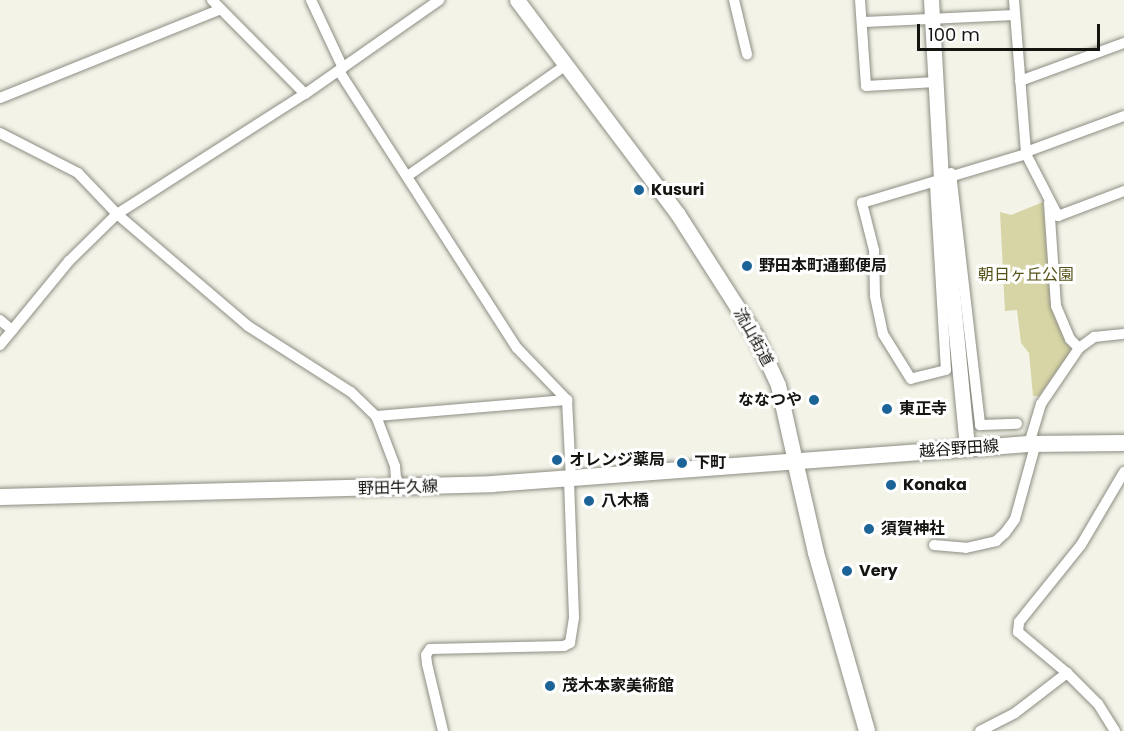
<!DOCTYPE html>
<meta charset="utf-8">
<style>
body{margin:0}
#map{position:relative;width:1124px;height:731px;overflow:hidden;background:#f3f3e8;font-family:Poppins,"Noto Sans JP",sans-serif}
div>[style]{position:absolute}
.green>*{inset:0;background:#d7d5a5}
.roads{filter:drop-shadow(0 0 2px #8d8d83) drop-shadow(0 0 2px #8d8d83)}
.street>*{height:10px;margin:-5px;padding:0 5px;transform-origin:5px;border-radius:5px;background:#fff}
.secondary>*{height:15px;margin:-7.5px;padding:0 7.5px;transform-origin:7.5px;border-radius:7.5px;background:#fff}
.primary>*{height:16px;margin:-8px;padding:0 8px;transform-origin:8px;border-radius:8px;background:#fff}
.dots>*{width:16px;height:16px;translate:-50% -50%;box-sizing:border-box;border:3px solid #fff;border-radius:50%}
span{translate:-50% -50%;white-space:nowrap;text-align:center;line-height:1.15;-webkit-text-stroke:6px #fff;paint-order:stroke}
.poi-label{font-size:16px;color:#141410;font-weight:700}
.left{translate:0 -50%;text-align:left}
.right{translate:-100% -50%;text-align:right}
.park-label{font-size:16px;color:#565217}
.street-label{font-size:16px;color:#141410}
.scale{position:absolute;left:917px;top:24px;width:183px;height:27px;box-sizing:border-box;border:3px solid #141410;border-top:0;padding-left:8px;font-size:18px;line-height:21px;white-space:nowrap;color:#141410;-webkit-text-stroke:4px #fff;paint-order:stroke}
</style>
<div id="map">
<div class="green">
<i style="clip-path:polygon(1043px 202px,1051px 305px,1071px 351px,1039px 396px,1033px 396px,1029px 353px,1021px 343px,1017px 310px,1005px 311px,1000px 212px,1011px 215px)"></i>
</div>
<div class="roads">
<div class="street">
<i style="left:212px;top:0;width:132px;rotate:45.3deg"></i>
<i style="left:311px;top:0;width:75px;rotate:64.8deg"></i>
<i style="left:734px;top:0;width:56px;rotate:76.5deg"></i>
<i style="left:860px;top:0;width:86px;rotate:86deg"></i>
<i style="left:866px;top:86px;width:70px;rotate:-3.3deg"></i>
<i style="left:1014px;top:0;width:154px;rotate:85.5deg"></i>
<i style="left:1026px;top:154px;width:70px;rotate:62.7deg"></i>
<i style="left:1058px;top:216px;width:71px;rotate:-20.7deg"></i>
<i style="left:864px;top:22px;width:151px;rotate:-2.7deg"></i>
<i style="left:339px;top:71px;width:329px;rotate:57.3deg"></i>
<i style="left:517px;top:348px;width:72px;rotate:46.1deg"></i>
<i style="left:567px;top:400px;width:79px;rotate:87.1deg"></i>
<i style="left:1020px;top:81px;width:111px;rotate:-20.1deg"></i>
<i style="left:0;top:98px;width:238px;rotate:-21.9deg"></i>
<i style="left:0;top:133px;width:88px;rotate:27.1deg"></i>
<i style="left:78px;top:173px;width:57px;rotate:46.4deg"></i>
<i style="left:117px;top:214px;width:172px;rotate:40.5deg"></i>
<i style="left:248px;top:326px;width:122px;rotate:32.7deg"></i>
<i style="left:351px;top:392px;width:35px;rotate:44deg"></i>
<i style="left:376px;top:416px;width:53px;rotate:69.2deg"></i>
<i style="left:395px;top:466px;width:22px;rotate:85deg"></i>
<i style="left:1026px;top:152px;width:104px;rotate:-20.2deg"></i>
<i style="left:951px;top:173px;width:254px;rotate:83.4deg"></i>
<i style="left:980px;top:425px;width:37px;rotate:-2deg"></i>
<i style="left:409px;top:175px;width:192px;rotate:-35deg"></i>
<i style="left:935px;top:185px;width:185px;rotate:86.6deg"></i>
<i style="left:946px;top:370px;width:36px;rotate:166deg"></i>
<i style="left:911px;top:379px;width:53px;rotate:-121.9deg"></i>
<i style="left:883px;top:334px;width:39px;rotate:-102deg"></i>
<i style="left:875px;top:296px;width:46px;rotate:-91.2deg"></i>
<i style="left:874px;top:250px;width:49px;rotate:-104.3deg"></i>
<i style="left:862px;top:203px;width:171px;rotate:-16.6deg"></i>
<i style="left:1049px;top:203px;width:103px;rotate:86.1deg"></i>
<i style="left:1056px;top:306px;width:36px;rotate:67deg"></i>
<i style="left:1070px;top:339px;width:13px;rotate:45deg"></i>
<i style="left:0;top:320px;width:16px;rotate:40deg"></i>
<i style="left:0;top:345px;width:109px;rotate:-50.6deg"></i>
<i style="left:69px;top:261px;width:67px;rotate:-44.4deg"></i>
<i style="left:117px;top:214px;width:223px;rotate:-32.6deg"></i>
<i style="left:305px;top:94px;width:164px;rotate:-35deg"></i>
<i style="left:376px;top:416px;width:192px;rotate:-4.8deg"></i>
<i style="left:1029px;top:444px;width:42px;rotate:-73.3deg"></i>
<i style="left:1041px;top:404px;width:68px;rotate:-55.8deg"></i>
<i style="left:1079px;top:348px;width:19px;rotate:-36deg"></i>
<i style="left:1094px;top:337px;width:30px;rotate:-6deg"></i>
<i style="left:934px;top:545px;width:32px;rotate:5deg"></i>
<i style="left:966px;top:548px;width:31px;rotate:-13deg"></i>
<i style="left:996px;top:541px;width:12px;rotate:-42deg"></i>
<i style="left:1005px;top:533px;width:17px;rotate:-54deg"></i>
<i style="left:1015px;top:519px;width:79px;rotate:-74.6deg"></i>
<i style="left:443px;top:731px;width:69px;rotate:-103.4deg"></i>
<i style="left:427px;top:664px;width:9px;rotate:-96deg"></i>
<i style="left:426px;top:655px;width:7px;rotate:-56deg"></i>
<i style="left:430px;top:649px;width:134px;rotate:-1.3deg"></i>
<i style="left:564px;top:646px;width:7px;rotate:-27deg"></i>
<i style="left:570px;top:643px;width:26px;rotate:-81deg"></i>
<i style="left:574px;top:617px;width:138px;rotate:-92.1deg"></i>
<i style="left:980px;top:731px;width:39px;rotate:-27deg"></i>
<i style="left:1015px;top:713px;width:66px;rotate:-37.6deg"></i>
<i style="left:1115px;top:731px;width:32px;rotate:-122deg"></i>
<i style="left:1098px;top:704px;width:44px;rotate:-135deg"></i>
<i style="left:1067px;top:673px;width:64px;rotate:-140.1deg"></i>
<i style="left:1018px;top:632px;width:10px;rotate:-84deg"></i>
<i style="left:1019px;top:622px;width:99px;rotate:-51.2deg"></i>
<i style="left:1081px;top:545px;width:85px;rotate:-59.5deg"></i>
</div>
<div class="secondary">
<i style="left:517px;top:0;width:266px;rotate:53.1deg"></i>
<i style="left:677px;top:213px;width:145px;rotate:57.4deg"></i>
<i style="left:755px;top:335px;width:55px;rotate:65.3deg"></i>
<i style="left:778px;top:385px;width:78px;rotate:77.4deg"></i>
<i style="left:931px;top:0;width:177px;rotate:86.8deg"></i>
<i style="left:941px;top:177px;width:273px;rotate:84.5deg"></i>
</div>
<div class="primary">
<i style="left:795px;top:461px;width:94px;rotate:77.1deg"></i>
<i style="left:816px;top:553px;width:185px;rotate:74deg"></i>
<i style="left:0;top:497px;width:492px;rotate:-1.5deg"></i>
<i style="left:492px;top:484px;width:538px;rotate:-4.26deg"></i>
<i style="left:1029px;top:444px;width:95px;rotate:-0.6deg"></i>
</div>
</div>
<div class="dots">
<i style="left:639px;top:190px;background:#1c6498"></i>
<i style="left:747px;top:266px;background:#1c6498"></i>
<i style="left:814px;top:400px;background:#1c6498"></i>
<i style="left:887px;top:409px;background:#1c6498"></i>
<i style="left:557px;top:460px;background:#1c6498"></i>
<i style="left:682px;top:463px;background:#1c6498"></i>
<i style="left:891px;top:485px;background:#1c6498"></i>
<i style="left:589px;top:501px;background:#1c6498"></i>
<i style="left:869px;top:529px;background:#1c6498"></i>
<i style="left:847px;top:571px;background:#1c6498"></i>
<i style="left:550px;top:686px;background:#1c6498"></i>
</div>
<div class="poi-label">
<span class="left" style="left:651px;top:190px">Kusuri</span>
<span class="left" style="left:759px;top:266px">野田本町通郵便局</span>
<span class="right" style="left:802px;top:400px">ななつや</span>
<span class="left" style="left:899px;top:409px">東正寺</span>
<span class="left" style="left:569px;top:460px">オレンジ薬局</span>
<span class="left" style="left:694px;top:463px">下町</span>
<span class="left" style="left:903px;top:485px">Konaka</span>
<span class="left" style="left:601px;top:501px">八木橋</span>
<span class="left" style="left:881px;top:529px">須賀神社</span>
<span class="left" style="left:859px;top:571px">Very</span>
<span class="left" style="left:562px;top:686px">茂木本家美術館</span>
</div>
<div class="park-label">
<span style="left:1026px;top:275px">朝日ヶ丘公園</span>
</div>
<div class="street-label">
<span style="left:753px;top:337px;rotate:61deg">流山街道</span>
<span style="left:959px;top:449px;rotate:-4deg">越谷野田線</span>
<span style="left:398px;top:488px;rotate:-2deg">野田牛久線</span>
</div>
<div class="scale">100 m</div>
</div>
